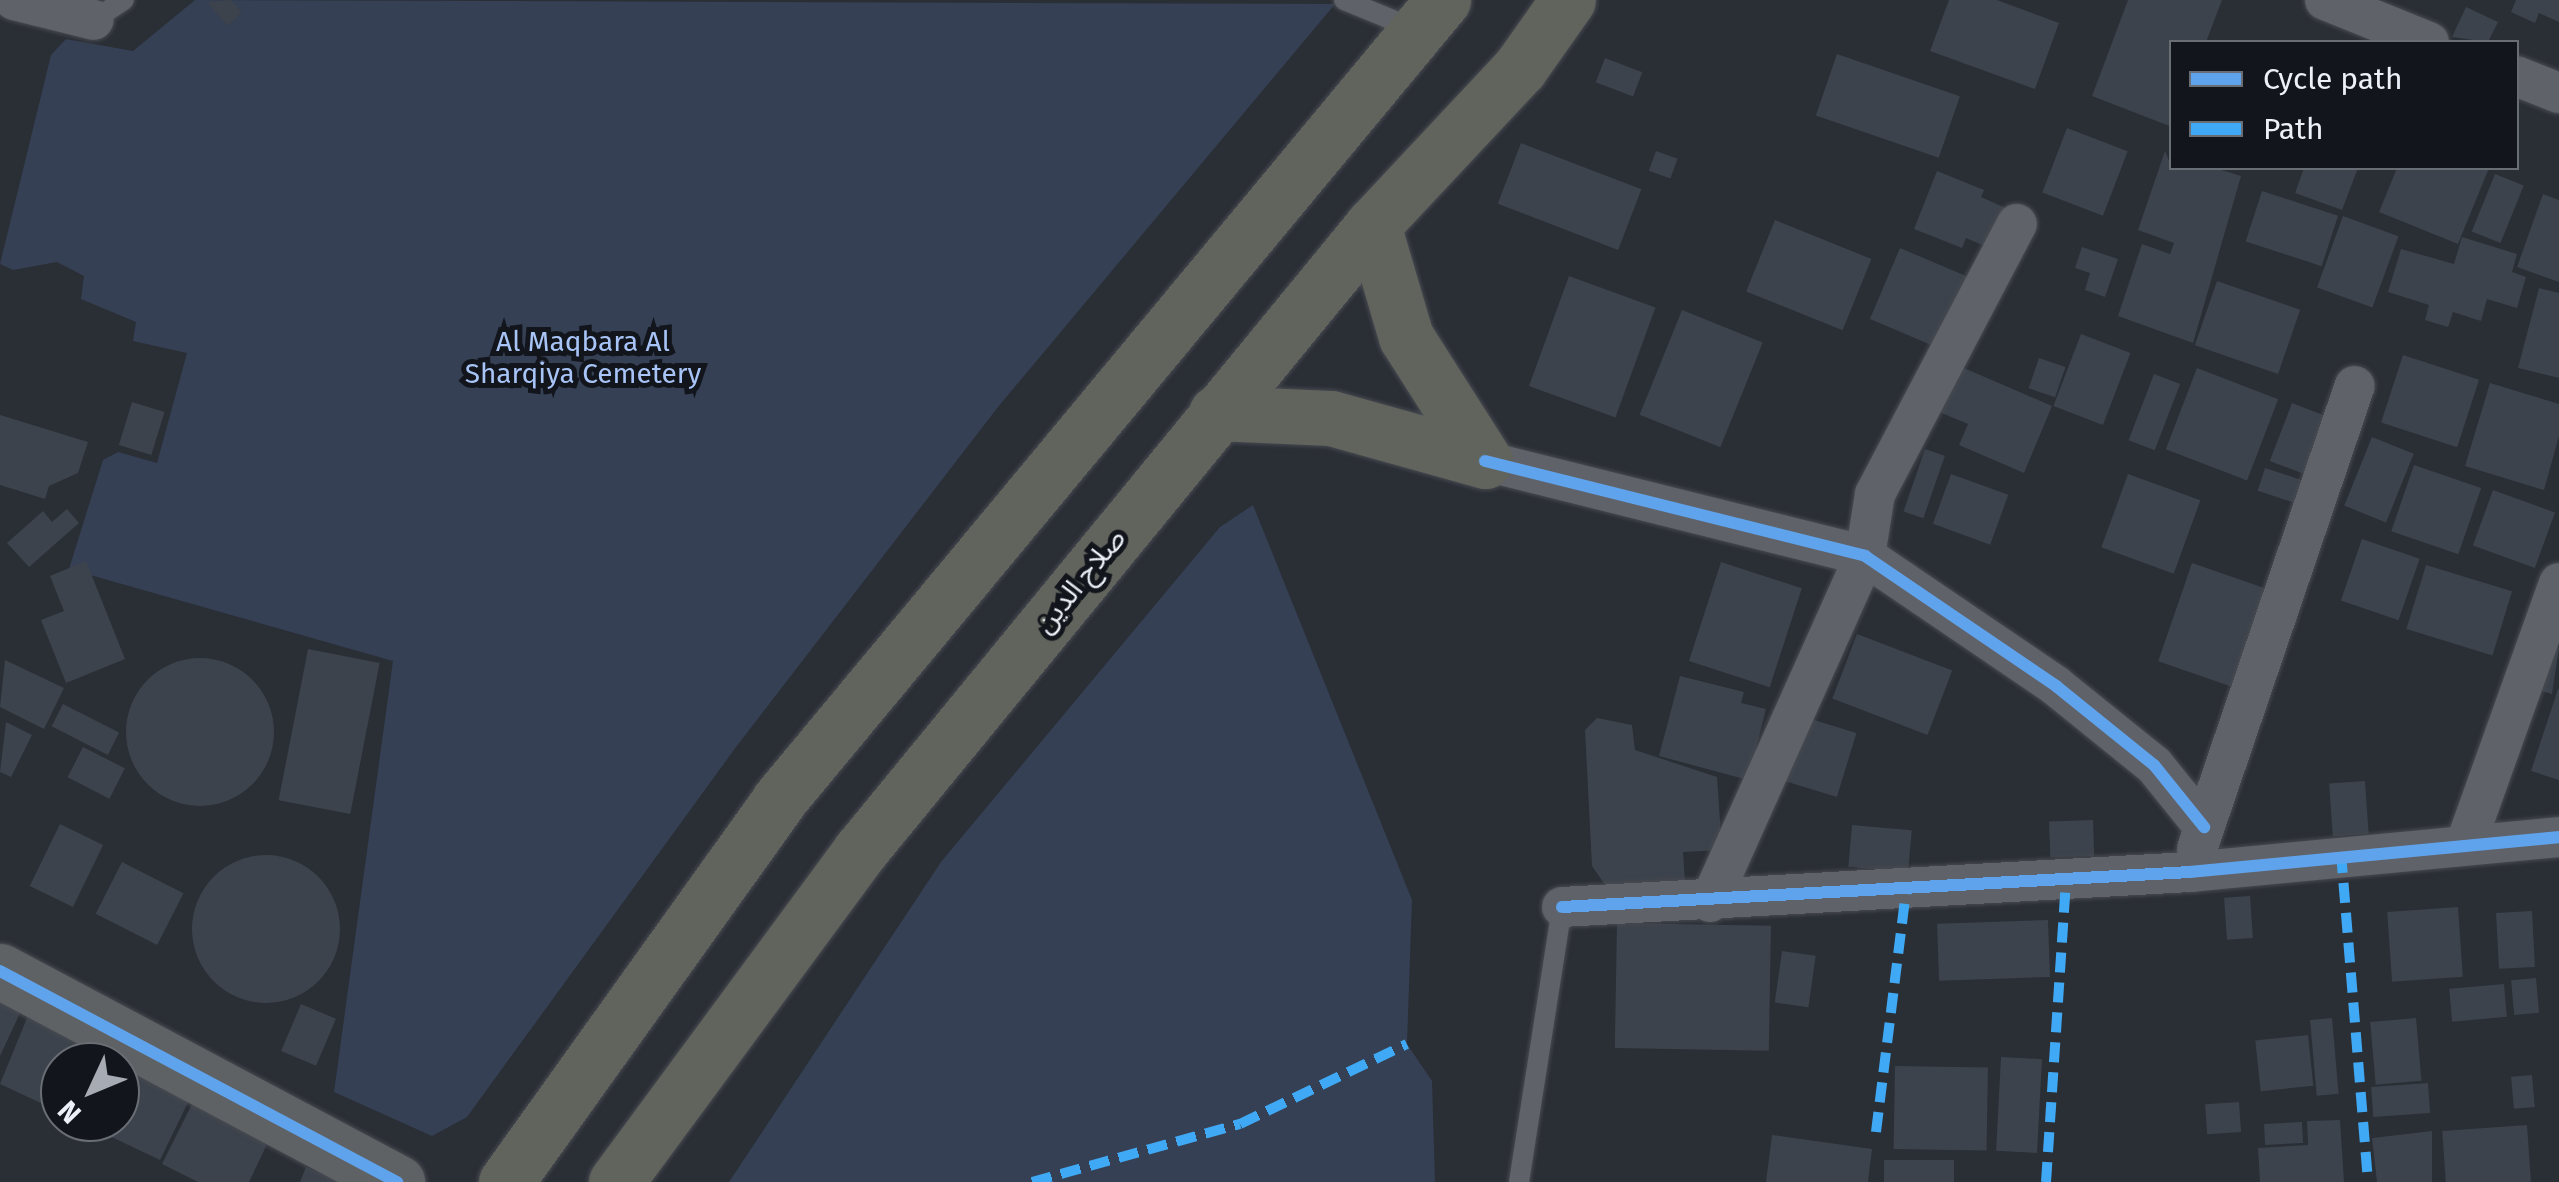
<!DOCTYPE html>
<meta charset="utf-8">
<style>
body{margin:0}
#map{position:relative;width:2559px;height:1182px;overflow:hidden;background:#2a2e35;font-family:"Fira Sans","Noto Sans Arabic",sans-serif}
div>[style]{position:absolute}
.green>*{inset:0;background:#354054}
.building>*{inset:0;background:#3d434c;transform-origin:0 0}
.round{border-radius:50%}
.roads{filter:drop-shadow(0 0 2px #474a51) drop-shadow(0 0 2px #474a51)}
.lane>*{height:20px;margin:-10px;padding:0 10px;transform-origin:10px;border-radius:10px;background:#5f6268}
.street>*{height:40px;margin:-20px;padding:0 20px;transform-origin:20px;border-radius:20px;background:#5f6268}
.secondary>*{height:55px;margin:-27.5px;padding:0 27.5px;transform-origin:27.5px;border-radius:27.5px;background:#5f6264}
.highway>*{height:55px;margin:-27.5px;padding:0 27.5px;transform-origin:27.5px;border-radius:27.5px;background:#61645d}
.quiet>*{height:10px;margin-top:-5px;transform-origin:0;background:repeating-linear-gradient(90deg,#3fa9f5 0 20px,transparent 0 30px)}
.cycleway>*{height:12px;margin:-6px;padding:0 6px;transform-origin:6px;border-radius:6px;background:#60a3ed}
span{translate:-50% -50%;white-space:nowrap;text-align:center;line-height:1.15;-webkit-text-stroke:10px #12151b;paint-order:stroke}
.park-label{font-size:28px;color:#a8c4f7}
.street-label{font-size:28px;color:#ebf0f9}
.legend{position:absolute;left:2169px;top:40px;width:350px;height:130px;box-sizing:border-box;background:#12151b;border:2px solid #696d74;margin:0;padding:12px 18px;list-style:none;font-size:30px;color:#ebf0f9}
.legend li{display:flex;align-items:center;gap:20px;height:50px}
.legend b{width:50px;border:2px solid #696d74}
.north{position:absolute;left:40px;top:1042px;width:100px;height:100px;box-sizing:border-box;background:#12151b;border:2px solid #696d74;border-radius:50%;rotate:226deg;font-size:28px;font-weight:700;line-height:40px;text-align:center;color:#ebf0f9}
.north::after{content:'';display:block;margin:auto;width:35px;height:45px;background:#a7acb4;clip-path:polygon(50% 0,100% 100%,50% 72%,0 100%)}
</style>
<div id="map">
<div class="green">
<i style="clip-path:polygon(195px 0,1335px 4px,998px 407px,736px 747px,467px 1117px,432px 1136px,334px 1092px,393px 661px,69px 569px,103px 460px,118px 452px,157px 463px,187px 353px,133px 341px,136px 322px,81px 299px,84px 276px,57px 262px,13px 270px,0 264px,51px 55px,66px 39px,133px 51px)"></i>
<i style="clip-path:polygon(1253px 505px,1412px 900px,1407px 1044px,1432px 1081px,1435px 1182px,729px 1182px,941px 862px,1220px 527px)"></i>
</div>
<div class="building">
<i style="clip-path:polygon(231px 0,242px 13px,227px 26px,207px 2px)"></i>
<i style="clip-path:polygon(1949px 0,1997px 0,2059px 23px,2035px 89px,1930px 51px)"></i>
<i style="clip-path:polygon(2128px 0,2222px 0,2206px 42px,2172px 42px,2172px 127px,2092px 96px)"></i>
<i style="clip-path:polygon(2516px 0,2559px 0,2559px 22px,2539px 13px,2535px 23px,2511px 12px)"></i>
<i style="clip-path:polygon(2466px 7px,2498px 22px,2488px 42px,2452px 37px)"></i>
<i style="left:1837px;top:54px;width:130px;height:65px;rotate:19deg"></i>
<i style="left:1605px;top:58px;width:40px;height:26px;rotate:21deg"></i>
<i style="left:2067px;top:128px;width:65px;height:69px;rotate:21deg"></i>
<i style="left:1521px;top:143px;width:129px;height:65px;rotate:21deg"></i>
<i style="left:1656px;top:151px;width:23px;height:21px;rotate:20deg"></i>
<i style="clip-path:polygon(2165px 151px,2172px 168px,2215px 168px,2241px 176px,2193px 343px,2118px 316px,2142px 244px,2170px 254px,2174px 243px,2138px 230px)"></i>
<i style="clip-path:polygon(2304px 168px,2358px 168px,2342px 210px,2295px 193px)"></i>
<i style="clip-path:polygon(2397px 168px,2489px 168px,2458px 244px,2379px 212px)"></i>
<i style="clip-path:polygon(1937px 171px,1984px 190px,1981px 197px,2008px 209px,1992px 249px,1966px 238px,1962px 248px,1914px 229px)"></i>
<i style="left:2495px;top:174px;width:31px;height:62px;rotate:22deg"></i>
<i style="left:2262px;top:191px;width:80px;height:53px;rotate:18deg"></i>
<i style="clip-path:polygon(2543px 194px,2559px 200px,2559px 282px,2517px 267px)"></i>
<i style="left:2343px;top:216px;width:59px;height:76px;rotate:20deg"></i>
<i style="left:1775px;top:220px;width:104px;height:77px;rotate:22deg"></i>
<i style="clip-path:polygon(2462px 237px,2517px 254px,2512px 272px,2526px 277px,2517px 308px,2487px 299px,2481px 321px,2453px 312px,2448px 327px,2425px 320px,2429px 305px,2388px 292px,2401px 249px,2454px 264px)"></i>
<i style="clip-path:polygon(2082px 247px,2118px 259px,2105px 297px,2085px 290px,2090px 273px,2075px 268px)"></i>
<i style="left:1900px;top:248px;width:77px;height:77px;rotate:23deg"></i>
<i style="left:1569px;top:276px;width:92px;height:117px;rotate:20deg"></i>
<i style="left:2217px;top:281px;width:88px;height:68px;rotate:19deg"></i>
<i style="clip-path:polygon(2539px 288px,2559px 293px,2559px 378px,2518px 368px)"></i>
<i style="left:1682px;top:310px;width:87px;height:113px;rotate:22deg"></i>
<i style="left:2081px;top:334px;width:53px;height:77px;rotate:21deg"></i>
<i style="left:2403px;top:355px;width:80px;height:71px;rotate:18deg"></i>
<i style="left:2039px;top:358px;width:28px;height:32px;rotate:19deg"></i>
<i style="clip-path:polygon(1957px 365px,2052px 406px,2024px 473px,1959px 445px,1968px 424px,1937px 411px)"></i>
<i style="left:2197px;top:368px;width:87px;height:87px;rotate:21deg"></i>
<i style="left:2154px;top:374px;width:28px;height:71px;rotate:21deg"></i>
<i style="clip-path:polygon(2490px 383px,2559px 404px,2559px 436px,2544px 490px,2465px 466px)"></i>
<i style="left:132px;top:402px;width:34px;height:45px;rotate:17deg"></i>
<i style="left:2292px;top:403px;width:48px;height:62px;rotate:21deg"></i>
<i style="clip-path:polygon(0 415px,88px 442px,78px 473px,49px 486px,45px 499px,0 485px)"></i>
<i style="left:2372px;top:437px;width:45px;height:74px;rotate:22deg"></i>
<i style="left:1925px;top:449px;width:21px;height:66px;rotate:19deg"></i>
<i style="left:2414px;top:465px;width:71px;height:70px;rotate:19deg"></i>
<i style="left:2265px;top:468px;width:41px;height:24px;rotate:18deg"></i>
<i style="left:1951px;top:474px;width:61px;height:53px;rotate:20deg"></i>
<i style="left:2128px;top:474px;width:77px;height:78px;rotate:20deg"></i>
<i style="left:2493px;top:490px;width:66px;height:59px;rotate:20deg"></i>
<i style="clip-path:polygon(67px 509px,79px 523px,29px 567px,7px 543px,43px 511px,52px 522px)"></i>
<i style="left:2362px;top:539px;width:61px;height:65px;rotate:19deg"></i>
<i style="clip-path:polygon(86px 561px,125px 659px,66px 683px,41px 620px,64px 611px,50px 576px)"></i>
<i style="left:1721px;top:562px;width:85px;height:104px;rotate:18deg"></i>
<i style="left:2192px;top:563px;width:78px;height:104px;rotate:19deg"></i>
<i style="left:2426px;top:565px;width:90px;height:67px;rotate:17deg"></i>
<i style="left:1857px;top:634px;width:102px;height:69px;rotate:21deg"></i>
<i style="clip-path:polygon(2548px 644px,2559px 648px,2552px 694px,2535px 689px)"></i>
<i style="left:308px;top:649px;width:73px;height:154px;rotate:11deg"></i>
<i class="round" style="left:126px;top:658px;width:148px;height:148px"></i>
<i style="clip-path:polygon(5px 660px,64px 688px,44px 729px,0 707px)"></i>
<i style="clip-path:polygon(1680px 676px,1744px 692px,1741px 703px,1766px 709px,1748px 780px,1659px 756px)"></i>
<i style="clip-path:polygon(2558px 689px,2559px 689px,2559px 780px,2531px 771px)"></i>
<i style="left:63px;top:704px;width:63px;height:25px;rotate:27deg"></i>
<i style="left:1801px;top:716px;width:58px;height:67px;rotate:17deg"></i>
<i style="clip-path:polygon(1597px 718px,1632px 725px,1635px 750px,1717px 777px,1722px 850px,1683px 852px,1685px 882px,1605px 885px,1592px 866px,1585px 730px)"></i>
<i style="clip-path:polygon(6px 722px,32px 735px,11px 777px,0 772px)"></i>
<i style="left:83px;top:747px;width:47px;height:34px;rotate:27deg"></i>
<i style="left:2365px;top:781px;width:53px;height:36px;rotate:86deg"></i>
<i style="left:2093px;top:820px;width:36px;height:44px;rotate:88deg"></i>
<i style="left:60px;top:824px;width:48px;height:69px;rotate:26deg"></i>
<i style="left:1852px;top:825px;width:60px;height:42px;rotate:5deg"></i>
<i class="round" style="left:192px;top:855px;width:148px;height:148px"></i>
<i style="left:122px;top:862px;width:69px;height:58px;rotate:27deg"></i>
<i style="left:2250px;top:896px;width:42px;height:26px;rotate:86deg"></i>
<i style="left:2458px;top:907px;width:70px;height:71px;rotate:86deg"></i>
<i style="left:2532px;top:911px;width:56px;height:36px;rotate:87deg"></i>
<i style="left:2048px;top:920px;width:57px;height:111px;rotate:88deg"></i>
<i style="left:1617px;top:923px;width:154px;height:125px;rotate:1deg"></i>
<i style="left:1782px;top:951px;width:34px;height:52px;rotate:8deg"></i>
<i style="left:2536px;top:978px;width:35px;height:25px;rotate:85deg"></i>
<i style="left:2504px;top:984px;width:33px;height:55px;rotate:85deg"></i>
<i style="clip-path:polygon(0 1001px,21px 1011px,0 1056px)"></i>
<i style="left:301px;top:1004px;width:38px;height:51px;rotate:23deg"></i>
<i style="clip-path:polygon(29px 1013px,193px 1092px,160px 1160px,80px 1122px,120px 1122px,120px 1062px,60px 1062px,60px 1112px,0 1084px)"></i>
<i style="left:2332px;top:1018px;width:76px;height:22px;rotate:85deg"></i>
<i style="left:2416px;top:1018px;width:63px;height:46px;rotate:85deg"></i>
<i style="left:2308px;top:1035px;width:51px;height:53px;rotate:84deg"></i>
<i style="left:2001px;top:1057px;width:41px;height:94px;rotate:3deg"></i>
<i style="left:1895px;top:1066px;width:93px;height:83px;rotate:1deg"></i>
<i style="left:2532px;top:1075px;width:32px;height:21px;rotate:85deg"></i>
<i style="left:2428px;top:1083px;width:30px;height:57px;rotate:86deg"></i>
<i style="clip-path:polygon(195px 1098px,271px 1136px,249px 1182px,198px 1182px,162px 1164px)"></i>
<i style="left:2239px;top:1102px;width:30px;height:34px;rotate:86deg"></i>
<i style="clip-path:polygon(2340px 1120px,2344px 1182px,2260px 1182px,2258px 1148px,2308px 1145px,2307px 1121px)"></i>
<i style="left:2302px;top:1122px;width:21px;height:38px;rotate:87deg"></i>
<i style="left:2527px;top:1125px;width:57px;height:85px;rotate:86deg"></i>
<i style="clip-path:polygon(2432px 1131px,2432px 1182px,2377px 1182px,2372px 1138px)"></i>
<i style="clip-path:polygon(1772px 1135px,1872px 1149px,1868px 1182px,1766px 1182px)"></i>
<i style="left:1954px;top:1160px;width:22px;height:70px;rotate:90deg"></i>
<i style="clip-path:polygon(306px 1167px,341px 1182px,300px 1182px)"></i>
</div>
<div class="roads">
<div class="lane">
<i style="left:1344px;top:0;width:79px;rotate:22.3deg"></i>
<i style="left:94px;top:20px;width:36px;rotate:-34deg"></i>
<i style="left:1519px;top:1182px;width:278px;rotate:-81.1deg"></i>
</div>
<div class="street">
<i style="left:14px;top:0;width:82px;rotate:14deg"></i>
<i style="left:2325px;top:0;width:112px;rotate:22deg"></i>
<i style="left:2516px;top:76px;width:46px;rotate:21.6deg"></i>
<i style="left:1485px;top:461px;width:392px;rotate:14deg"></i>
<i style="left:1865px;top:556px;width:231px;rotate:34.2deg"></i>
<i style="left:2056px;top:686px;width:126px;rotate:38.9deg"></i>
<i style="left:2154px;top:765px;width:80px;rotate:51.1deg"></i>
<i style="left:2466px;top:843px;width:276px;rotate:-70.3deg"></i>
<i style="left:2197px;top:849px;width:489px;rotate:-71.2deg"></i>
<i style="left:1710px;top:902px;width:379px;rotate:-65.9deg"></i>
<i style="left:1865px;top:556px;width:63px;rotate:-80.8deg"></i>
<i style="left:1875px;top:494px;width:305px;rotate:-62.3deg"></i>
<i style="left:1562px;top:907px;width:629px;rotate:-3.19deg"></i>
<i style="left:2190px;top:872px;width:371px;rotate:-5.4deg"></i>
</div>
<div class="secondary">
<i style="left:0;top:971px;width:450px;rotate:28deg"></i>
</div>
<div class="highway">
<i style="left:1373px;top:225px;width:117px;rotate:73.6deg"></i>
<i style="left:1406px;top:337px;width:147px;rotate:57.5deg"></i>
<i style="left:1216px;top:413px;width:115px;rotate:2.5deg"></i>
<i style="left:1331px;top:418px;width:160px;rotate:15.6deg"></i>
<i style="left:506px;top:1182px;width:470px;rotate:-54.4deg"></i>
<i style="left:779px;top:800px;width:1040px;rotate:-50.31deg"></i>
<i style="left:616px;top:1182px;width:411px;rotate:-53.6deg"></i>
<i style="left:860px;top:851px;width:809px;rotate:-50.67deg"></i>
<i style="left:1373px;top:225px;width:215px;rotate:-46.9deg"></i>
<i style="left:1520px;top:68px;width:83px;rotate:-54.8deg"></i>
</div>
</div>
<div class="quiet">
<i style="left:2341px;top:853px;width:330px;rotate:85.3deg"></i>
<i style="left:1876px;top:1132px;width:244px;rotate:-82.9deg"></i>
<i style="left:1032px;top:1182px;width:216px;rotate:-15.6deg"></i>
<i style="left:1240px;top:1124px;width:185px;rotate:-25.6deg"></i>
<i style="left:2046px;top:1182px;width:304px;rotate:-86.2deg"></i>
</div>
<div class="cycleway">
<i style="left:1485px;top:461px;width:392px;rotate:14deg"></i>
<i style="left:1865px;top:556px;width:231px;rotate:34.2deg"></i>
<i style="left:2056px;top:686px;width:126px;rotate:38.9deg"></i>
<i style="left:2154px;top:765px;width:80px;rotate:51.1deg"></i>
<i style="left:1562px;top:907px;width:629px;rotate:-3.19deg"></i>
<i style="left:2190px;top:872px;width:371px;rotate:-5.4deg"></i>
<i style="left:0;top:971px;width:450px;rotate:28deg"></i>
</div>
<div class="park-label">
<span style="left:583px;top:358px">Al Maqbara Al<br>Sharqiya Cemetery</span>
</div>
<div class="street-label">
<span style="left:1080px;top:581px;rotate:-51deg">صلاح الدين</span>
</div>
<ul class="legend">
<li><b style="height:12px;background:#60a3ed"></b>Cycle path</li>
<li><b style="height:12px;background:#3fa9f5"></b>Path</li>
</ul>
<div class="north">N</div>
</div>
